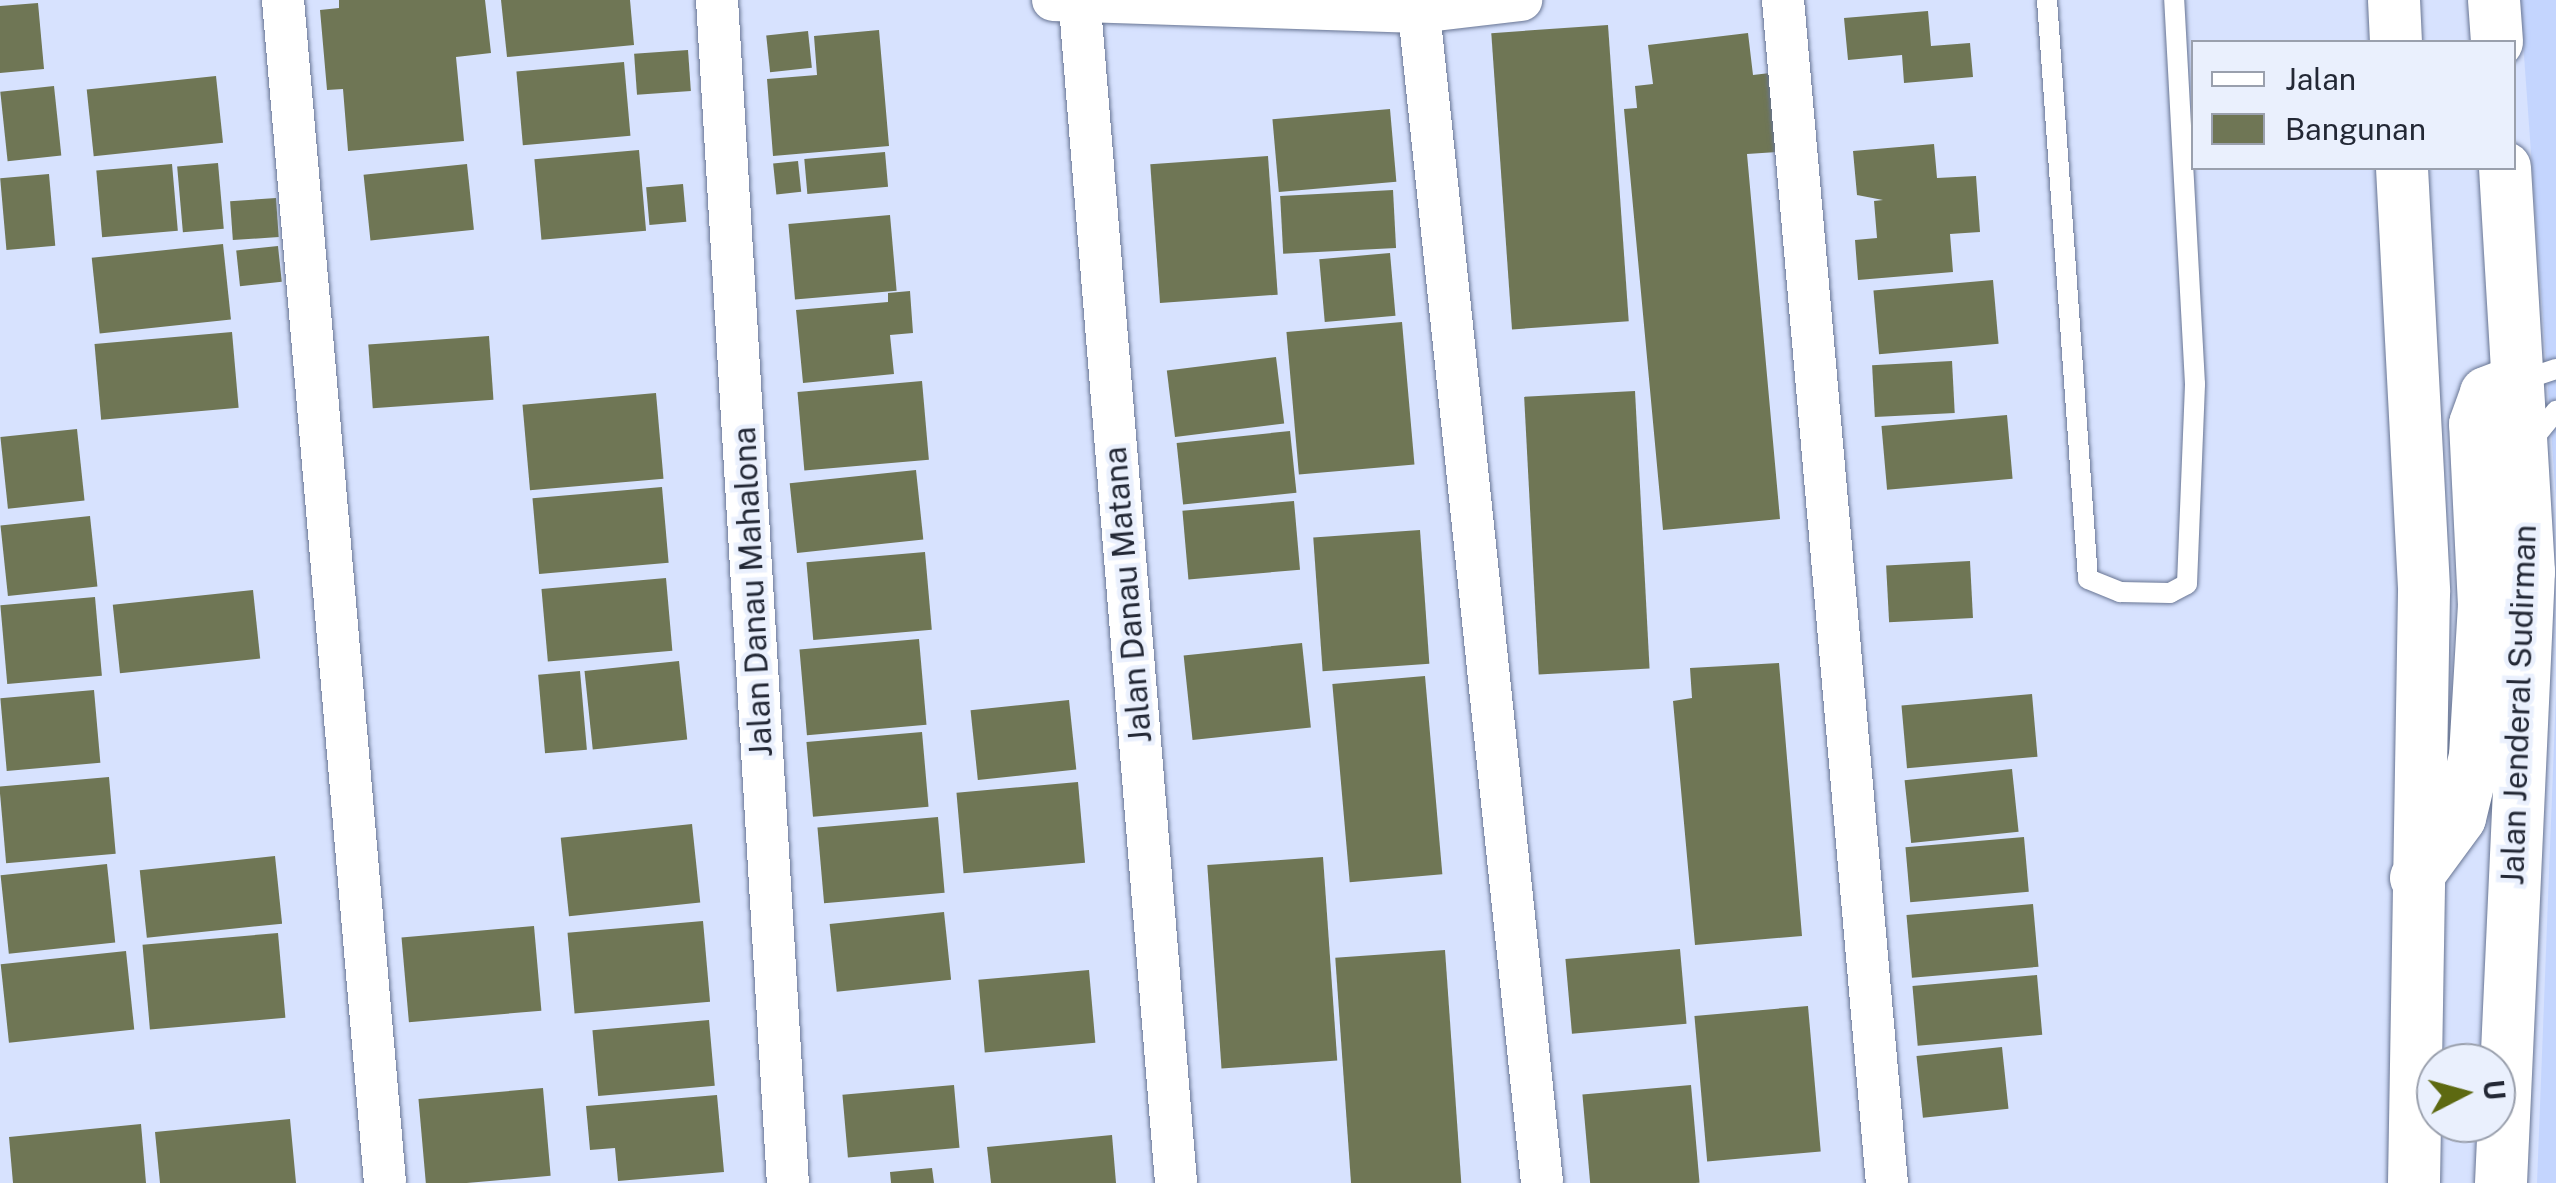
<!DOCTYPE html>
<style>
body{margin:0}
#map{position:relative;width:2556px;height:1183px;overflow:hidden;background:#d7e2fe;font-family:"Public Sans",sans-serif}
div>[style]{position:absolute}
.built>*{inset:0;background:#c4d5fe}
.building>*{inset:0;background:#6f7655;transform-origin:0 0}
.roads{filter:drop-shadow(0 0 2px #687593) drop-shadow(0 0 2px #687593)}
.service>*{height:20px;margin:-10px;padding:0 10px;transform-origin:10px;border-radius:10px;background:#fff}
.minor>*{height:42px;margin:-21px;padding:0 21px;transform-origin:21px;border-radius:21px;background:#fff}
.tertiary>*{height:52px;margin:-26px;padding:0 26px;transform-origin:26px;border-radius:26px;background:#fff}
span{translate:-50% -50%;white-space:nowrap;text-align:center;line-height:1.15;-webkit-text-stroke:9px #eaf0fd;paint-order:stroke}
.street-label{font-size:32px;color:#232835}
.legend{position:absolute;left:2191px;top:40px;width:325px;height:130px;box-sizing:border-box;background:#eaf0fd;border:2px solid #9aa0ad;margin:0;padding:12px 18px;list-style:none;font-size:30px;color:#232835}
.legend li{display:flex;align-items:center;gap:20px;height:50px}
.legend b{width:50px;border:2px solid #9aa0ad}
.north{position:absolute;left:2416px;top:1043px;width:100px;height:100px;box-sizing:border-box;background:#eaf0fd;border:2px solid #9aa0ad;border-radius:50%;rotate:84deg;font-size:28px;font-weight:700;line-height:40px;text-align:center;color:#232835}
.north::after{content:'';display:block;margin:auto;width:35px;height:45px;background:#5d6911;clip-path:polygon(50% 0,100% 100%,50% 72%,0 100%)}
</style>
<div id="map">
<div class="built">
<i style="clip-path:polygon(2520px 0,2556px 0,2556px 499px)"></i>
<i style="clip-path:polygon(2556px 693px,2556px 1183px,2537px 1183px)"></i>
</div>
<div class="building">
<i style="clip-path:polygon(339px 0,485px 0,491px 53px,456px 57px,464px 141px,348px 151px,343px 89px,327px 90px,320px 10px,339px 8px)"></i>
<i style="clip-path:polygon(501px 0,630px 0,634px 45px,507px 57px)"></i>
<i style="clip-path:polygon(38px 3px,44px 69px,0 73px,0 6px)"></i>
<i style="clip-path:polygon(1928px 11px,1931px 46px,1970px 43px,1973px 77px,1904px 83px,1902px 55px,1848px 60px,1844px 18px)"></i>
<i style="left:1608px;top:25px;width:297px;height:117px;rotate:86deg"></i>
<i style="clip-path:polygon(879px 30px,889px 146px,773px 156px,767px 79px,817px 75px,814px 36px)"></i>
<i style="left:808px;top:31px;width:37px;height:42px;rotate:84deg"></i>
<i style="clip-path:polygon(1748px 33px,1753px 75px,1770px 73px,1777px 152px,1747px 154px,1780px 519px,1663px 530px,1624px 109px,1637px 108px,1635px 86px,1653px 84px,1648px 45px)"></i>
<i style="left:688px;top:50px;width:41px;height:54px;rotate:86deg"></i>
<i style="left:624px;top:62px;width:74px;height:108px;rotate:85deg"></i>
<i style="left:216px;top:76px;width:67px;height:130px;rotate:84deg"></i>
<i style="left:54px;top:86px;width:70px;height:54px;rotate:84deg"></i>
<i style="left:1390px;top:109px;width:73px;height:118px;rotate:85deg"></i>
<i style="clip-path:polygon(1934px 144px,1937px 178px,1976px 176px,1980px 232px,1950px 234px,1953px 272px,1858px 280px,1855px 240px,1877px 238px,1874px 201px,1883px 200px,1857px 195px,1853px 151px)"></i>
<i style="left:639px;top:150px;width:81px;height:105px;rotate:85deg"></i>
<i style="left:885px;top:152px;width:35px;height:81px;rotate:85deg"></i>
<i style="left:1268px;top:156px;width:139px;height:118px;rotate:86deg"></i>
<i style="left:798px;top:161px;width:31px;height:25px;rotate:84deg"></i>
<i style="left:218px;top:163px;width:66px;height:41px;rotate:85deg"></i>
<i style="left:172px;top:164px;width:67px;height:76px;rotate:85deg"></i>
<i style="left:467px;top:164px;width:66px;height:104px;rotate:84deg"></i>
<i style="left:49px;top:174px;width:72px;height:49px;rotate:85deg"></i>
<i style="left:683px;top:184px;width:38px;height:37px;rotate:85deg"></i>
<i style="left:1393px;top:190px;width:58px;height:113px;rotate:87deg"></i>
<i style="left:276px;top:198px;width:39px;height:46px;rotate:86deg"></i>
<i style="left:890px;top:215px;width:76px;height:102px;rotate:85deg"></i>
<i style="left:223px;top:244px;width:76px;height:132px;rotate:84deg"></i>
<i style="left:278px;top:246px;width:36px;height:42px;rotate:84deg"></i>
<i style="left:1390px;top:253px;width:63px;height:71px;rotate:85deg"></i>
<i style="left:1993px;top:280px;width:64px;height:120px;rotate:85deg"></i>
<i style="clip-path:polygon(910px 291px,913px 333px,890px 335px,894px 374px,803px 383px,796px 310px,888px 302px,888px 293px)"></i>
<i style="left:1402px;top:322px;width:143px;height:116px;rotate:85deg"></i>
<i style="left:232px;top:332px;width:76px;height:138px;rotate:85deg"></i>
<i style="left:489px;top:336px;width:64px;height:121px;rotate:86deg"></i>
<i style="left:1276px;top:357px;width:67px;height:110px;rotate:83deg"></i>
<i style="left:1952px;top:361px;width:52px;height:80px;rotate:87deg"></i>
<i style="left:922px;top:381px;width:79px;height:125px;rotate:85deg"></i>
<i style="left:1635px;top:391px;width:278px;height:111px;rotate:87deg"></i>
<i style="left:656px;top:393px;width:86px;height:134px;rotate:85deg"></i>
<i style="left:2007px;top:415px;width:64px;height:126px;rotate:85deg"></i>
<i style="left:77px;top:429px;width:72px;height:77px;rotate:84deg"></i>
<i style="left:1290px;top:431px;width:62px;height:114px;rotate:84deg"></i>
<i style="left:916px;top:470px;width:70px;height:127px;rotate:84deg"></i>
<i style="left:662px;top:487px;width:76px;height:130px;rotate:85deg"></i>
<i style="left:1294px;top:501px;width:69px;height:112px;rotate:85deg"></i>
<i style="left:90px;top:516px;width:71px;height:90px;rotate:84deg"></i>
<i style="left:1420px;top:530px;width:134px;height:107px;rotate:86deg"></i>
<i style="left:925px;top:552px;width:78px;height:119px;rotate:85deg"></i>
<i style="left:1970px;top:561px;width:57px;height:84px;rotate:87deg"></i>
<i style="left:666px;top:578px;width:73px;height:125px;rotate:85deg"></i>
<i style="left:253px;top:590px;width:69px;height:141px;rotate:84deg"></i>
<i style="left:95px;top:597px;width:79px;height:95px;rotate:85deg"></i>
<i style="left:919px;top:639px;width:86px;height:120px;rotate:85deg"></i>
<i style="left:1302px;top:643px;width:85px;height:119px;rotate:84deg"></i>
<i style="left:679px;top:661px;width:79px;height:95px;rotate:84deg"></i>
<i style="clip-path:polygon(1779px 663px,1802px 936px,1695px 945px,1673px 701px,1692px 698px,1690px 668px)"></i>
<i style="left:580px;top:671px;width:79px;height:42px;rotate:85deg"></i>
<i style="left:1425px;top:676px;width:199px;height:93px;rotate:85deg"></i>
<i style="left:94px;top:690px;width:73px;height:94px;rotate:85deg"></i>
<i style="left:2032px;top:694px;width:63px;height:131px;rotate:85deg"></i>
<i style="left:1069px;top:700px;width:70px;height:99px;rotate:84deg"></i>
<i style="left:922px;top:732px;width:75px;height:116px;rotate:85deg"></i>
<i style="left:2012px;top:769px;width:63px;height:108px;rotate:84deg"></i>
<i style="left:109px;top:777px;width:77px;height:110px;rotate:85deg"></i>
<i style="left:1078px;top:782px;width:81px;height:122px;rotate:85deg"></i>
<i style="left:938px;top:817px;width:76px;height:121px;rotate:85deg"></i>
<i style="left:692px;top:824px;width:79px;height:132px;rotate:84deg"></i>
<i style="left:2024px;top:837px;width:55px;height:119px;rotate:85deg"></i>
<i style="left:275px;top:856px;width:68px;height:136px;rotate:84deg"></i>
<i style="left:1323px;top:857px;width:204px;height:116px;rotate:86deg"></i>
<i style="left:107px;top:864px;width:79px;height:107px;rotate:84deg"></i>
<i style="left:2033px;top:904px;width:63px;height:127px;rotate:85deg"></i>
<i style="left:944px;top:912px;width:68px;height:115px;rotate:84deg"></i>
<i style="left:703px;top:921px;width:81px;height:136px;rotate:85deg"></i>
<i style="left:534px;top:926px;width:85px;height:133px;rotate:85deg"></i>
<i style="left:278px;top:933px;width:85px;height:136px;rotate:85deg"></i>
<i style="left:1680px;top:949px;width:75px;height:115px;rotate:85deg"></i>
<i style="left:1445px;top:950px;width:234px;height:110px;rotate:86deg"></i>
<i style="left:126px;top:951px;width:79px;height:126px;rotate:84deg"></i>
<i style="left:1089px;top:970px;width:73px;height:111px;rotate:85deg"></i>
<i style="left:2037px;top:975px;width:60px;height:125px;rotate:85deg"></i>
<i style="left:1808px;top:1006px;width:146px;height:114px;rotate:85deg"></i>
<i style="left:709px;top:1020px;width:66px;height:117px;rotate:85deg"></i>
<i style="left:2002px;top:1047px;width:62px;height:86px;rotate:84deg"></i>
<i style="left:954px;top:1085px;width:63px;height:112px;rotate:85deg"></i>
<i style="left:1691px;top:1085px;width:98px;height:109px;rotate:85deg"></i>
<i style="left:543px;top:1088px;width:88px;height:125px;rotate:85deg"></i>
<i style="clip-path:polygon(717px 1095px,724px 1172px,618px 1181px,615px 1148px,590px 1150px,586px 1106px)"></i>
<i style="clip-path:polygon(290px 1119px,296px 1183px,160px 1183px,155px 1132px)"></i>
<i style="clip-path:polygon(141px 1124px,146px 1183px,13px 1183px,9px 1137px)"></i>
<i style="clip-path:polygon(1112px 1135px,1116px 1183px,991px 1183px,987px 1147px)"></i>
<i style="clip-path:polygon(932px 1168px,934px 1183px,891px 1183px,890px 1172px)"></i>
</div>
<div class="roads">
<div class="service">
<i style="left:2047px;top:0;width:580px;rotate:85.95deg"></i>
<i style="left:2088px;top:579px;width:35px;rotate:22deg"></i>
<i style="left:2120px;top:592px;width:50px;rotate:1.1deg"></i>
<i style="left:2170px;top:593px;width:19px;rotate:-28deg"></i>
<i style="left:2187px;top:584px;width:200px;rotate:-87.7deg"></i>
<i style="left:2195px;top:384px;width:385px;rotate:-93.1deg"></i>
<i style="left:2517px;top:382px;width:41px;rotate:-18.4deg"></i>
<i style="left:2529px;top:444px;width:43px;rotate:-50.7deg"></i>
</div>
<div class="minor">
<i style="left:283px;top:0;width:1187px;rotate:85.07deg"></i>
<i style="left:717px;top:0;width:1185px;rotate:86.57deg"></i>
<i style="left:1053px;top:0;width:366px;rotate:1.9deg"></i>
<i style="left:1419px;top:12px;width:103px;rotate:-6.7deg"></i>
<i style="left:1783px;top:0;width:1188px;rotate:84.98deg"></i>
<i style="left:1080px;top:7px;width:1180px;rotate:85.33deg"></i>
<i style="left:1419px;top:12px;width:1177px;rotate:84deg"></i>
</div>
<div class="tertiary">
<i style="left:2394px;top:0;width:42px;rotate:87.3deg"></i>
<i style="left:2494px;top:0;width:42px;rotate:85.9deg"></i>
<i style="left:2402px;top:168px;width:425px;rotate:87deg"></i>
<i style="left:2424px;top:592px;width:591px;rotate:90.97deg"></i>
<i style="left:2416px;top:878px;width:74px;rotate:-53.7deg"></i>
<i style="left:2460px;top:818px;width:64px;rotate:-76.4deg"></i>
<i style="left:2475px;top:756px;width:150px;rotate:-86.6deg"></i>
<i style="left:2484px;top:606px;width:182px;rotate:-92.8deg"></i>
<i style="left:2475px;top:424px;width:33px;rotate:-70deg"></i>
<i style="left:2486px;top:393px;width:31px;rotate:-21deg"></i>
<i style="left:2501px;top:1183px;width:612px;rotate:-87.38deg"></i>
<i style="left:2529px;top:572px;width:405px;rotate:-93.4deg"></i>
</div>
</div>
<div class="street-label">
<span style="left:753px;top:592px;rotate:-93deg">Jalan Danau Mahalona</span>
<span style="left:1128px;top:595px;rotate:-95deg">Jalan Danau Matana</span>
<span style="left:2519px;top:705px;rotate:-88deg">Jalan Jenderal Sudirman</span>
</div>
<ul class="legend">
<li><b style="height:12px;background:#fff"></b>Jalan</li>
<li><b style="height:28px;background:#6f7655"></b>Bangunan</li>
</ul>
<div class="north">U</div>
</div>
